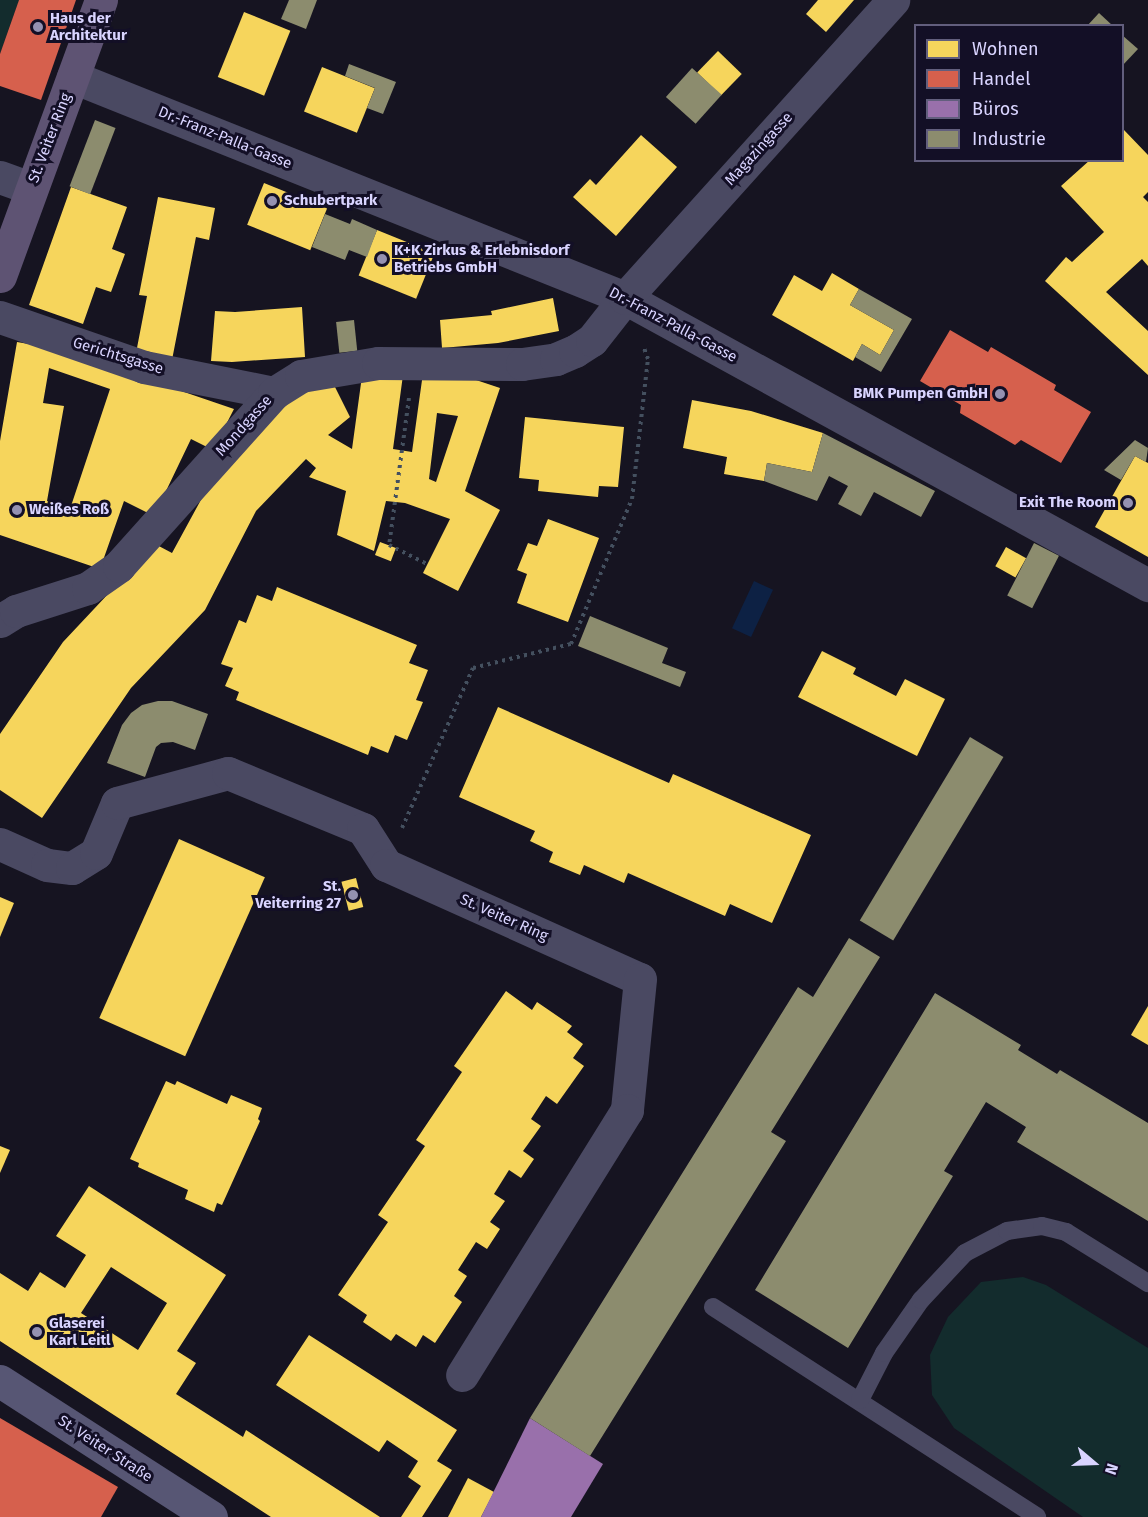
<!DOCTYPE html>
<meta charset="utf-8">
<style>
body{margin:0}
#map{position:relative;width:1148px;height:1517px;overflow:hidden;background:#161421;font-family:"Fira Sans",sans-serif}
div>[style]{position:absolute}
.green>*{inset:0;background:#132c2d}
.water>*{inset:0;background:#0d2144;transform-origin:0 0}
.homes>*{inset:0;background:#f6d55c;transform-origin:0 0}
.shops>*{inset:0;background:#d6604d}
.offices>*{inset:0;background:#9970ab}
.industry>*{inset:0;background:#8c8c6e;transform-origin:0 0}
.path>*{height:4px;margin-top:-2px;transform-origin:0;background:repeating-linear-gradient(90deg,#44505f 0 3px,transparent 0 7.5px)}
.lane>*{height:18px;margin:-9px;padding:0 9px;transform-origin:9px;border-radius:9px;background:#4a4962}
.street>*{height:33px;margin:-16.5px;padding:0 16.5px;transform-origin:16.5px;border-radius:16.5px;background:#4a4962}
.secondary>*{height:33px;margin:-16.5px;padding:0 16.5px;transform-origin:16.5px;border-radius:16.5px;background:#575674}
.primary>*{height:33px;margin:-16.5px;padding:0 16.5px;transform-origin:16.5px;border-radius:16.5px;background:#5e5373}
.dots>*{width:16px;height:16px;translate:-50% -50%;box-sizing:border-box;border:3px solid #130f26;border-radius:50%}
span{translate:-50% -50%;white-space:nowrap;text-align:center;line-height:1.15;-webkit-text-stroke:6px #130f26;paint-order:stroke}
.poi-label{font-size:15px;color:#d9d4ff;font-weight:700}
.left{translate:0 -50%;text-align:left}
.right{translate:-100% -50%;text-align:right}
.street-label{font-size:15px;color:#d9d4ff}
.legend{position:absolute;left:914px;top:24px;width:210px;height:138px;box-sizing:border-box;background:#130f26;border:2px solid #625e7d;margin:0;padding:8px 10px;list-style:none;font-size:18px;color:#d9d4ff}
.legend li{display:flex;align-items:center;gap:12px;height:30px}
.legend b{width:30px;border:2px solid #625e7d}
.north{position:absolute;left:1064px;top:1433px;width:60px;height:60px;-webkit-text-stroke:4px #130f26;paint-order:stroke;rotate:109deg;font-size:16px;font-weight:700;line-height:24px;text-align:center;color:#d9d4ff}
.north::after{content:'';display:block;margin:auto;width:21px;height:27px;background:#d9d4ff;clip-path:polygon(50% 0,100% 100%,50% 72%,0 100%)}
</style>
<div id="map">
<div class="green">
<i style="clip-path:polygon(0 0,19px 0,0 54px)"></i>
<i style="clip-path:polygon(1023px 1277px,1046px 1285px,1148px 1348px,1148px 1517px,1083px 1517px,954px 1428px,932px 1395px,930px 1355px,948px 1317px,981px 1282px)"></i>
</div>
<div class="water">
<i style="left:754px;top:581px;width:21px;height:52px;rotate:25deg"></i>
</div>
<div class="homes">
<i style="clip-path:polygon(818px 0,854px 0,826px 32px,806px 14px)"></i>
<i style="left:244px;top:12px;width:50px;height:70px;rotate:22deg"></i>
<i style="left:718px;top:51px;width:33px;height:30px;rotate:44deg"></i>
<i style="left:322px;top:67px;width:57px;height:48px;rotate:22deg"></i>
<i style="clip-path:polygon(1124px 130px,1148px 155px,1148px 192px,1143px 197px,1148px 202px,1148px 266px,1142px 259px,1106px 292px,1148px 331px,1148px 375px,1045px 281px,1066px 257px,1072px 262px,1104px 232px,1061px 186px,1090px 160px,1122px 160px)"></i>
<i style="clip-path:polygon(641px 135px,677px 167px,616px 236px,573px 197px,590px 179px,596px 185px)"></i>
<i style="left:264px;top:183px;width:68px;height:45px;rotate:22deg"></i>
<i style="clip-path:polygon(71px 187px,127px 207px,112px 249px,125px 254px,111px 292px,96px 287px,83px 324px,29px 305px)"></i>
<i style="clip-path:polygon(158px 197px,215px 208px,209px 240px,196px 237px,172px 360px,136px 353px,147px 296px,139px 295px)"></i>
<i style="left:377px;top:230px;width:62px;height:49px;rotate:22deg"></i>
<i style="clip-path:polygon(832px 273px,859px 289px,850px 305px,894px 330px,880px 355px,862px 344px,853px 361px,772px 315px,794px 275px,822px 291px)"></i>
<i style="clip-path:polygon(553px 298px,559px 331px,498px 343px,442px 348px,440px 320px,492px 315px,491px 311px)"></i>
<i style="clip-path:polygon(302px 307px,305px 357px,232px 362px,211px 361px,215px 311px,235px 312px)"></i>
<i style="clip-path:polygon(evenodd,17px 342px,58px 349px,234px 409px,213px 450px,191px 439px,154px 516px,124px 501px,100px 569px,0 535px,0 441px,17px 342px,49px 368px,110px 389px,70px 509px,47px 501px,64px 406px,43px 403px,49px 368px)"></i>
<i style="clip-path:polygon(evenodd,423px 373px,473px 379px,500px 388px,465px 491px,500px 510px,458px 591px,423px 573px,450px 519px,405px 503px,386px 501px,374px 551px,337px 535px,346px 491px,309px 477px,316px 468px,306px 459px,256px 511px,205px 610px,131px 688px,42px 818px,0 790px,0 734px,63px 642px,155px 544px,172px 553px,209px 485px,291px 399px,331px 379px,350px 417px,328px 435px,352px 449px,362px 376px,403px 375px,393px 449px,412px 452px,423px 373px,437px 413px,458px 416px,436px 482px,429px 479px,437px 413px)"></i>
<i style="clip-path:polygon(692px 400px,751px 411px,823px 433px,812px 472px,767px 463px,764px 481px,724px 474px,727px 457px,683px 448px)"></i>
<i style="clip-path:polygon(525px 417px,624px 427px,618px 487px,599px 486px,598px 497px,538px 491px,539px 480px,519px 478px)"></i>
<i style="clip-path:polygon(1135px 456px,1148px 463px,1148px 557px,1095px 527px)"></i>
<i style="clip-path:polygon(548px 519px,599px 538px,568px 622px,517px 603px,527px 574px,517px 570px,528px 543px,537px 546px)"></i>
<i style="left:380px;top:542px;width:17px;height:14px;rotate:21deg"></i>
<i style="left:1006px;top:547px;width:23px;height:22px;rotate:29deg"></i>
<i style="clip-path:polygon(277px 587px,417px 645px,409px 663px,428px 670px,416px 700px,423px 702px,407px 740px,395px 735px,388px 753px,371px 746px,368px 755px,236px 700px,239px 692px,225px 686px,233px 668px,221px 664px,239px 620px,246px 623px,257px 595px,272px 601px)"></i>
<i style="clip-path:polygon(822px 651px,856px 668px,853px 674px,896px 696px,905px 679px,945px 699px,917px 756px,798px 697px)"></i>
<i style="clip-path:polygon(498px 707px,669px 783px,673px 774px,811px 835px,772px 923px,730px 904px,725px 916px,628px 873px,624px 883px,584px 865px,580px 875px,549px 862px,553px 852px,530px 841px,535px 831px,459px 797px)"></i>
<i style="left:179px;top:839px;width:94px;height:196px;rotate:24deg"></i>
<i style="left:356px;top:878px;width:30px;height:15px;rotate:76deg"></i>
<i style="clip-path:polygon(0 897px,14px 903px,0 937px)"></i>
<i style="clip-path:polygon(506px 991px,532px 1010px,537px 1002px,572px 1026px,567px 1032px,583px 1044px,573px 1058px,584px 1066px,557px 1104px,546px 1096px,531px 1119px,541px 1126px,523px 1151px,534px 1159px,521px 1178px,509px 1170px,494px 1194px,505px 1201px,490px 1222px,500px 1229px,487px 1249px,476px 1242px,458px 1270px,467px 1276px,454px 1296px,462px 1302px,435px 1343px,423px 1335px,416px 1347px,396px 1334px,391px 1341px,363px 1322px,367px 1315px,338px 1295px,388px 1222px,378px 1215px,425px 1146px,416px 1140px,462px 1072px,454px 1066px)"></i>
<i style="clip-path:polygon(1148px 1006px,1148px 1045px,1131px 1035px)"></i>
<i style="clip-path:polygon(166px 1081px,175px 1085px,177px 1081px,227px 1104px,231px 1095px,262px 1108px,258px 1119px,260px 1121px,222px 1205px,217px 1203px,214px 1212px,185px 1199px,188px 1190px,138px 1167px,139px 1163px,130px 1159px)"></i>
<i style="clip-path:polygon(0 1146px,10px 1150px,0 1173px)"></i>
<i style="clip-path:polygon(evenodd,89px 1186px,226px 1275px,177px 1351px,196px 1363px,176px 1394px,243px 1437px,246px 1430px,380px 1517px,271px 1517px,0 1341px,0 1273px,28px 1291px,40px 1272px,65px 1288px,86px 1255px,56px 1236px,89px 1186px,111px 1267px,167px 1303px,138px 1350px,81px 1313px,111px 1267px)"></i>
<i style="clip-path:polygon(309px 1335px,457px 1430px,437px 1461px,452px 1470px,422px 1517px,401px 1517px,421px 1486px,408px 1477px,418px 1461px,387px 1440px,379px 1452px,276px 1385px)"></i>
<i style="clip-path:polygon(468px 1478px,494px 1492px,481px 1517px,448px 1517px)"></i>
</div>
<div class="shops">
<i style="clip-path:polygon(19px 0,76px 0,41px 100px,0 86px,0 54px)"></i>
<i style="clip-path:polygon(950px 330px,988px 352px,991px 347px,1056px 385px,1054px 390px,1091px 412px,1061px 463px,1021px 440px,1015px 445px,960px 413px,961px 405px,920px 381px)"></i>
<i style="clip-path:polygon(0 1418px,118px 1487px,101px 1517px,0 1517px)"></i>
</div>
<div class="offices">
<i style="clip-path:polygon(530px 1418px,603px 1464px,571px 1517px,481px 1517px)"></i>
</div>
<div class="industry">
<i style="clip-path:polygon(289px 0,317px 0,306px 29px,281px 19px)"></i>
<i style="clip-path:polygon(1099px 13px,1113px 26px,1087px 26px)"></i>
<i style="clip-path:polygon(1122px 35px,1138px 49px,1122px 66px)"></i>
<i style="clip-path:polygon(349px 64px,396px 82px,383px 114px,367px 108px,375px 88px,345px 76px)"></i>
<i style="left:692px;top:68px;width:40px;height:39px;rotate:42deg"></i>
<i style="left:95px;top:120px;width:22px;height:71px;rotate:21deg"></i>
<i style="clip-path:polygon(325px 214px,350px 224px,352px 219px,377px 230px,367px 257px,349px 250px,345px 260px,312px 247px)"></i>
<i style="clip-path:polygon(859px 289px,912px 319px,881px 372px,855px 357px,862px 344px,880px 355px,894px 330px,850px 305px)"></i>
<i style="left:354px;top:320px;width:31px;height:18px;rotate:84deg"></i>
<i style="clip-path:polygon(823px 433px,935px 491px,921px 517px,874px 492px,861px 516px,838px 504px,848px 486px,829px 476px,817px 501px,764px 481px,767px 463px,812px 472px)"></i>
<i style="clip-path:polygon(1135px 440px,1148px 448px,1146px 462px,1135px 456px,1121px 480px,1104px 470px)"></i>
<i style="left:1034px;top:543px;width:28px;height:59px;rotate:27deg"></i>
<i style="clip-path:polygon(590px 616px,668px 648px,662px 663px,686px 672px,680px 687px,578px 646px)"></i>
<i style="clip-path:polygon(158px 701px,172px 701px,208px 714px,195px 750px,173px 742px,161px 743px,156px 747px,145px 777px,107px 763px,122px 725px,131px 713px,142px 705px)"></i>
<i style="left:970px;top:737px;width:39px;height:214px;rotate:31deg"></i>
<i style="clip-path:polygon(849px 938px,880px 957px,771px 1132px,786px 1141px,590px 1456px,530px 1418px,798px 987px,813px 997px)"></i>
<i style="clip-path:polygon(935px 993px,1021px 1045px,1018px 1050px,1057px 1074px,1060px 1070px,1148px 1123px,1148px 1221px,1017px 1142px,1026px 1127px,986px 1102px,944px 1171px,953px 1176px,848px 1348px,755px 1290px)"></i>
</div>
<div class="path">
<i style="left:409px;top:398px;width:148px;rotate:97.7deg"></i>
<i style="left:389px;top:545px;width:42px;rotate:26.6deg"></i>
<i style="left:402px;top:828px;width:175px;rotate:-66.1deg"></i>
<i style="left:473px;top:668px;width:101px;rotate:-13.8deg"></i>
<i style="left:571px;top:644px;width:157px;rotate:-67.2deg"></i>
<i style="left:632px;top:499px;width:141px;rotate:-83.5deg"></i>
<i style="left:648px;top:359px;width:12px;rotate:-110deg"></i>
</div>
<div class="lane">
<i style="left:713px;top:1307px;width:386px;rotate:32.9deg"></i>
<i style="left:860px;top:1400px;width:53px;rotate:-62.9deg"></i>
<i style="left:884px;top:1353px;width:65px;rotate:-55.1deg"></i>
<i style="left:921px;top:1300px;width:64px;rotate:-46.9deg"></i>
<i style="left:965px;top:1253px;width:47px;rotate:-27.6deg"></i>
<i style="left:1007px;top:1231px;width:35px;rotate:-8deg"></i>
<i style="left:1042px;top:1226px;width:25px;rotate:14deg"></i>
<i style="left:1066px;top:1232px;width:97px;rotate:31.9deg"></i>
</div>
<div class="street">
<i style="left:73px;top:77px;width:595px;rotate:21.82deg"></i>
<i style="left:625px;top:298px;width:597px;rotate:28.76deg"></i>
<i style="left:0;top:177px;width:33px;rotate:20deg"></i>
<i style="left:0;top:317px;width:152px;rotate:19.1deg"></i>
<i style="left:144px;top:367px;width:133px;rotate:11.3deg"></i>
<i style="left:0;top:621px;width:19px;rotate:-32deg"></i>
<i style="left:16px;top:611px;width:76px;rotate:-17.7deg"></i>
<i style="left:88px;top:588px;width:38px;rotate:-35deg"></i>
<i style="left:119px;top:566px;width:232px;rotate:-48.1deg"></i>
<i style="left:274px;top:393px;width:32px;rotate:-32deg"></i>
<i style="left:301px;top:376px;width:78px;rotate:-9.6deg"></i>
<i style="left:378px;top:363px;width:144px;rotate:0.4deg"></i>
<i style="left:522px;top:364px;width:34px;rotate:-8deg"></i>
<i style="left:556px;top:359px;width:21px;rotate:-23deg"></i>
<i style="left:575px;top:351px;width:20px;rotate:-33deg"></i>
<i style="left:592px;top:340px;width:53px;rotate:-51.8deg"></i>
<i style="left:625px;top:298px;width:401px;rotate:-48deg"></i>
<i style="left:0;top:844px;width:51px;rotate:24.1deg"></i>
<i style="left:47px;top:865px;width:25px;rotate:7deg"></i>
<i style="left:72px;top:868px;width:28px;rotate:-32deg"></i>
<i style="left:96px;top:853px;width:54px;rotate:-67.2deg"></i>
<i style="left:117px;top:803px;width:115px;rotate:-15.1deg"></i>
<i style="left:228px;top:773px;width:146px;rotate:22.5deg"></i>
<i style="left:363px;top:829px;width:43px;rotate:57.4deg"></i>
<i style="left:386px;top:865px;width:278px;rotate:24.2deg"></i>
<i style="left:640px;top:979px;width:132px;rotate:95.7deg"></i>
<i style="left:627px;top:1110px;width:312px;rotate:121.9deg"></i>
</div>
<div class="secondary">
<i style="left:0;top:1381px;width:251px;rotate:32.8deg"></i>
</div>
<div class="primary">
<i style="left:0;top:276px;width:294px;rotate:-69.9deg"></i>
</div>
<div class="dots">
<i style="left:38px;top:27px;background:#9591b1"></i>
<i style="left:272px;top:201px;background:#9591b1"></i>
<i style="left:382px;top:259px;background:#9591b1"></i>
<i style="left:1000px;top:394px;background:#9591b1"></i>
<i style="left:1128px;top:503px;background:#9591b1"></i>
<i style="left:17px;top:510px;background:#9591b1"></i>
<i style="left:353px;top:895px;background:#9591b1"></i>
<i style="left:37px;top:1332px;background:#9591b1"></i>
</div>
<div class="poi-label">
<span class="left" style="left:50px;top:27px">Haus der<br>Architektur</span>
<span class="left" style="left:284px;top:201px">Schubertpark</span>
<span class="left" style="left:394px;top:259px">K+K Zirkus &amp; Erlebnisdorf<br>Betriebs GmbH</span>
<span class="right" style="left:988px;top:394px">BMK Pumpen GmbH</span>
<span class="right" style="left:1116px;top:503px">Exit The Room</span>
<span class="left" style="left:29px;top:510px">Weißes Roß</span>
<span class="right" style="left:341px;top:895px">St.<br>Veiterring 27</span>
<span class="left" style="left:49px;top:1332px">Glaserei<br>Karl Leitl</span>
</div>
<div class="street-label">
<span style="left:50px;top:138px;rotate:-69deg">St. Veiter Ring</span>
<span style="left:225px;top:138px;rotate:22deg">Dr.-Franz-Palla-Gasse</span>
<span style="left:759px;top:149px;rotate:-48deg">Magazingasse</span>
<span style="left:673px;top:325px;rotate:28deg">Dr.-Franz-Palla-Gasse</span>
<span style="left:118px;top:356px;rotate:17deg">Gerichtsgasse</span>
<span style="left:244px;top:426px;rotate:-48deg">Mondgasse</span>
<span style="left:504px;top:918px;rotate:24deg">St. Veiter Ring</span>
<span style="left:105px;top:1449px;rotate:33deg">St. Veiter Straße</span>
</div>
<ul class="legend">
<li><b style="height:16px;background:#f6d55c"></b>Wohnen</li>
<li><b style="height:16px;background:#d6604d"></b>Handel</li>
<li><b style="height:16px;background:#9970ab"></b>Büros</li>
<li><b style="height:16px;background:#8c8c6e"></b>Industrie</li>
</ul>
<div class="north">N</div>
</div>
